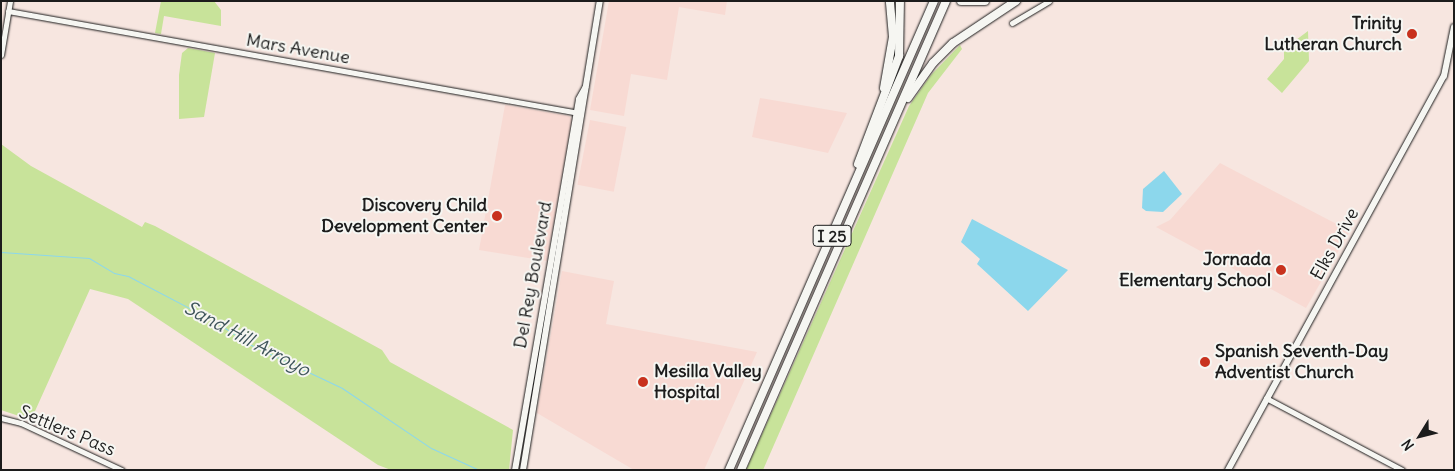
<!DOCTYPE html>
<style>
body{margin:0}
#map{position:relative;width:1455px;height:471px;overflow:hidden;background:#f7e6e0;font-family:Delius,sans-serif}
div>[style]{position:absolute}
.built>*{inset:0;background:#f8dad3;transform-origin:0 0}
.green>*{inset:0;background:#c8e39a}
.water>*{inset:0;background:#8cd7ec}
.stream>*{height:1px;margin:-0.5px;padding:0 0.5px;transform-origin:0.5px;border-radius:0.5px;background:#8cd7ec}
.roads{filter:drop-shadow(0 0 1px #1c1c1c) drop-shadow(0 0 1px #1c1c1c)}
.minor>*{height:5px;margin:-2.5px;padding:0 2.5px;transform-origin:2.5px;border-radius:2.5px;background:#f6f6f2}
.major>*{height:6px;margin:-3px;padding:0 3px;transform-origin:3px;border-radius:3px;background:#f6f6f2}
.highway>*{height:8px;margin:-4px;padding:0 4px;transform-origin:4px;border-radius:4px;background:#f6f6f2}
.dots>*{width:14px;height:14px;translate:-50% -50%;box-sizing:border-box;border:2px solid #f6f6f2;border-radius:50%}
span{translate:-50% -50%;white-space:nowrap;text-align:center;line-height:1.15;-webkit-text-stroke:4px #f6f6f2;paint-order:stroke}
.shield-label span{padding:1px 4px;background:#f6f6f2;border:1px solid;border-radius:4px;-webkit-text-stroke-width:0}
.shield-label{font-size:16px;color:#1c1c1c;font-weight:700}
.poi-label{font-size:18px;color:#1c1c1c;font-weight:700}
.right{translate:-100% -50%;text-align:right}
.left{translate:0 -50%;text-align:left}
.street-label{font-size:18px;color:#1c1c1c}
.water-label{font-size:19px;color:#3e545a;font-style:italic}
.frame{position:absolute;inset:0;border:2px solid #1c1c1c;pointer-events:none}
.north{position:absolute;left:1395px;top:411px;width:50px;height:50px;-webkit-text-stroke:4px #f6f6f2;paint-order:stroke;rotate:234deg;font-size:14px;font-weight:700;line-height:20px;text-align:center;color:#1c1c1c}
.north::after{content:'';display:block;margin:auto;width:18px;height:22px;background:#1c1c1c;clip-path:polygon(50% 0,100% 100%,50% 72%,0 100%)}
</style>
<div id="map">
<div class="built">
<i style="clip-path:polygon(609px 1px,727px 1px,725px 15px,679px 7px,667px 80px,631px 74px,624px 116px,590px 110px)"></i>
<i style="clip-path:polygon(760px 98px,847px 113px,828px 153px,752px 137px)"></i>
<i style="clip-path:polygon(505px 105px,569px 116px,572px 120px,547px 261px,479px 250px)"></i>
<i style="left:590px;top:120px;width:37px;height:66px;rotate:11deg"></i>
<i style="clip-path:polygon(1220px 163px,1350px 231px,1306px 308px,1156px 227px,1170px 220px)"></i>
<i style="clip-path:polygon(562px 271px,614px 281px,606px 324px,757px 352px,704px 470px,634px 470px,537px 413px)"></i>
</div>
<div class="green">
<i style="clip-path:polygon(161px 1px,214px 1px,221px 10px,221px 26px,164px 16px,161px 34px,155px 33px)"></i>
<i style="clip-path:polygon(1308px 31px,1309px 61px,1282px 93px,1267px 79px,1284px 59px,1284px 49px)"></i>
<i style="clip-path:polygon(960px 45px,962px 49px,928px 93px,763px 470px,746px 470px,909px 106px,931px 75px)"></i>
<i style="clip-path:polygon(188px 48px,215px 53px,204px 117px,179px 119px,179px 75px,182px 53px)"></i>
<i style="clip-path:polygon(1px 144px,31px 166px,142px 227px,145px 222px,155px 226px,382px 350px,390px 362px,513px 430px,509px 470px,391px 470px,378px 465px,128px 299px,90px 289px,31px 420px,1px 410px)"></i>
</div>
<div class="water">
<i style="clip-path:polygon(1164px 171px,1182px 194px,1163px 212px,1146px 211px,1142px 208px,1143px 189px)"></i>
<i style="clip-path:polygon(972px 219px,1068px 270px,1028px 311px,977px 264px,980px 259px,961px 242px)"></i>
</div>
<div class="stream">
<i style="left:1px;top:252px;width:88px;rotate:3.9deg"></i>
<i style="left:89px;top:258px;width:29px;rotate:31deg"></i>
<i style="left:114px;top:273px;width:14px;rotate:12deg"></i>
<i style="left:128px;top:276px;width:99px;rotate:27.6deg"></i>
<i style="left:216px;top:322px;width:40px;rotate:34deg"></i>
<i style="left:249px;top:344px;width:103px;rotate:25.3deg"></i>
<i style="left:342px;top:388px;width:107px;rotate:34deg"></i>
<i style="left:431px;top:448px;width:53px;rotate:24.6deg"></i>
</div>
<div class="roads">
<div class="minor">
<i style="left:8px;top:11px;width:580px;rotate:10.13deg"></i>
<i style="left:1012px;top:23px;width:43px;rotate:-30.7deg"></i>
<i style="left:1px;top:55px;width:55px;rotate:-80.5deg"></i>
<i style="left:1266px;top:398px;width:154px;rotate:27.9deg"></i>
<i style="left:1px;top:418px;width:21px;rotate:14deg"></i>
<i style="left:21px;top:423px;width:111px;rotate:25deg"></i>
</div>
<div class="major">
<i style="left:515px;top:470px;width:376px;rotate:-80.2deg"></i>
<i style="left:579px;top:99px;width:13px;rotate:-61deg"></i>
<i style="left:523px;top:470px;width:475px;rotate:-80.7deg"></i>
<i style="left:1228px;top:470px;width:449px;rotate:-61.3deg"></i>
<i style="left:1444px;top:76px;width:50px;rotate:-78.5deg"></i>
</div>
<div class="highway">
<i style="left:961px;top:1px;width:24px"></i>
<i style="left:884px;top:88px;width:52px;rotate:-80deg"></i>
<i style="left:893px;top:37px;width:36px;rotate:-95deg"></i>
<i style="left:908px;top:98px;width:43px;rotate:-54.5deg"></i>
<i style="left:933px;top:63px;width:28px;rotate:-45deg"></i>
<i style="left:953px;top:43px;width:76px;rotate:-33.7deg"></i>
<i style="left:858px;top:164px;width:116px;rotate:-69.2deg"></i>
<i style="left:899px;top:56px;width:55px;rotate:-89deg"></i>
<i style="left:729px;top:470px;width:512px;rotate:-66.39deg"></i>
<i style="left:741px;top:470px;width:512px;rotate:-66.39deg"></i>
</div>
</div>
<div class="dots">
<i style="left:1412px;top:34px;background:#c8321e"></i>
<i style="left:497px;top:216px;background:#c8321e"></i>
<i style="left:1281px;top:270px;background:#c8321e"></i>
<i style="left:1205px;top:362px;background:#c8321e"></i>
<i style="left:643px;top:382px;background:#c8321e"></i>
</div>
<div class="shield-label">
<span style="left:832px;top:236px">I 25</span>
</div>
<div class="poi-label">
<span class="right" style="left:1402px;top:34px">Trinity<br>Lutheran Church</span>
<span class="right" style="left:487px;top:216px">Discovery Child<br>Development Center</span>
<span class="right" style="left:1271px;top:270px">Jornada<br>Elementary School</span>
<span class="left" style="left:1215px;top:362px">Spanish Seventh-Day<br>Adventist Church</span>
<span class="left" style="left:654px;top:382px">Mesilla Valley<br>Hospital</span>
</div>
<div class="street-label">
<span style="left:298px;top:49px;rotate:10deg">Mars Avenue</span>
<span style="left:1335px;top:244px;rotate:-61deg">Elks Drive</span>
<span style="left:533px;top:275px;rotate:-80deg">Del Rey Boulevard</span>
<span style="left:67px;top:431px;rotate:23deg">Settlers Pass</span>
</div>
<div class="water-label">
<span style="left:247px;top:339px;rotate:28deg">Sand Hill Arroyo</span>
</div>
<div class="frame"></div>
<div class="north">N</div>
</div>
